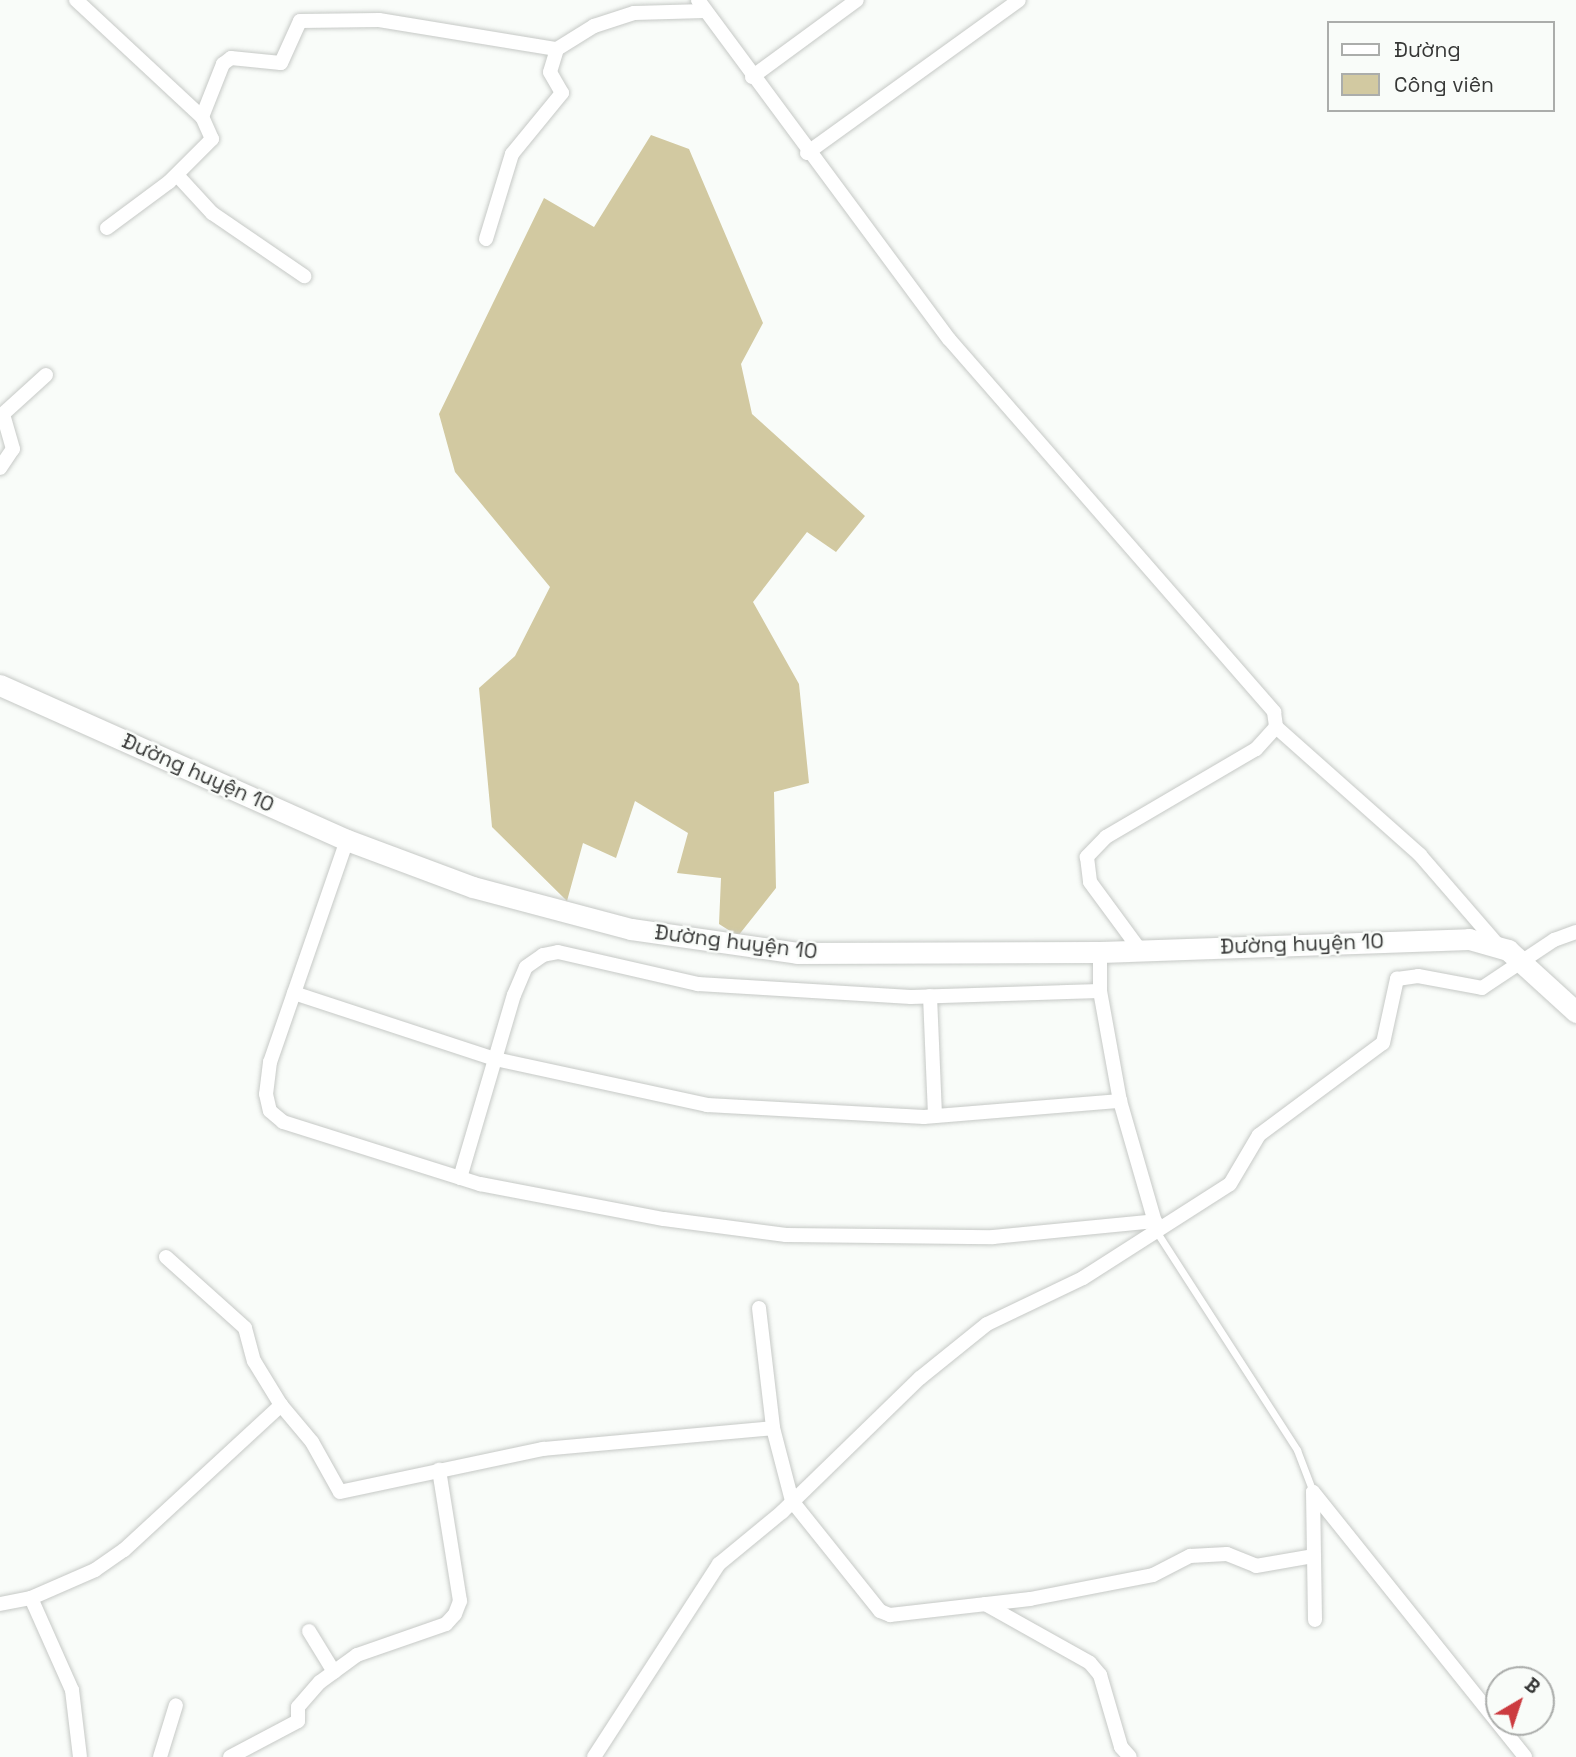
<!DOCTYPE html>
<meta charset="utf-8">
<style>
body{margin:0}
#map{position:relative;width:1576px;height:1757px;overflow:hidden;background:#f9fcf9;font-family:"Space Grotesk",sans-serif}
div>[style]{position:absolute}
.green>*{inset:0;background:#d2c9a1}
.roads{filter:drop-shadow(0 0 2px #c6c9c6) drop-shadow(0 0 2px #c6c9c6)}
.lane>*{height:7px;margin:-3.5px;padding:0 3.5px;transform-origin:3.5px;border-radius:3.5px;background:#fff}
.street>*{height:14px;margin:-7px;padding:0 7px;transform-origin:7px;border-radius:7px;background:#fff}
.secondary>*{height:21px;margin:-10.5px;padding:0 10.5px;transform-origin:10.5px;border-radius:10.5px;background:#fff}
span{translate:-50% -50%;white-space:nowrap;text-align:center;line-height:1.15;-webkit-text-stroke:5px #f9fcf9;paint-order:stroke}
.street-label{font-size:21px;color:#363736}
.legend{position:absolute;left:1327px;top:21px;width:228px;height:91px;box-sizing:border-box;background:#f9fcf9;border:2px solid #abadab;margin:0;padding:9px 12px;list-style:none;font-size:21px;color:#363736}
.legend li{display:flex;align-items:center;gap:14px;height:35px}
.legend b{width:35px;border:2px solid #abadab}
.north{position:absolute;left:1485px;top:1666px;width:70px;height:70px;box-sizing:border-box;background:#f9fcf9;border:2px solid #abadab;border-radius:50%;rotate:39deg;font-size:19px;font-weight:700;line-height:28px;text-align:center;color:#363736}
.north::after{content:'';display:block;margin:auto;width:24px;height:32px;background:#cc3c40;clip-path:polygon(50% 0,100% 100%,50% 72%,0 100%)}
</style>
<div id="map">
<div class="green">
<i style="clip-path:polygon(651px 135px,689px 149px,763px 323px,741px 364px,752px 414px,865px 516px,836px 552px,807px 532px,753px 602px,799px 684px,809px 783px,774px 792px,776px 888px,738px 936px,719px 924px,721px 878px,677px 873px,688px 833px,635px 801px,616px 858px,583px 843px,567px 901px,492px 827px,479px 688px,515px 656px,550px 587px,455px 472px,439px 414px,544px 198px,594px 227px)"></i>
</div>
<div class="roads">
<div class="lane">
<i style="left:1158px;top:1234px;width:257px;rotate:57.2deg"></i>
<i style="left:1297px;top:1450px;width:45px;rotate:69.1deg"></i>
</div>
<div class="street">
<i style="left:76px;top:0;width:172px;rotate:42.9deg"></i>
<i style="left:698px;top:0;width:422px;rotate:53.5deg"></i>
<i style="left:949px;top:339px;width:495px;rotate:48.9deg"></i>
<i style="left:1274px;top:712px;width:15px;rotate:82deg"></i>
<i style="left:1276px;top:727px;width:30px;rotate:132deg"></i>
<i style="left:1256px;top:749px;width:174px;rotate:149.6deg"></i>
<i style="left:1106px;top:837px;width:28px;rotate:134deg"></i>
<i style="left:1087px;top:857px;width:25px;rotate:83deg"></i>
<i style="left:1090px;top:882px;width:84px;rotate:53.7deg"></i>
<i style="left:752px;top:77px;width:130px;rotate:-36.3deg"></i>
<i style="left:807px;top:153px;width:261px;rotate:-35.8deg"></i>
<i style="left:177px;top:175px;width:52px;rotate:47.4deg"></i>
<i style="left:212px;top:213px;width:112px;rotate:34.4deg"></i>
<i style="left:107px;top:228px;width:77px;rotate:-36.6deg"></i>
<i style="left:169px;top:182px;width:61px;rotate:-45deg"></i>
<i style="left:212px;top:139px;width:24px;rotate:-114deg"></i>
<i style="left:202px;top:117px;width:57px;rotate:-68.4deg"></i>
<i style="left:223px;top:64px;width:10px;rotate:-37deg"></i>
<i style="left:231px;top:58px;width:50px;rotate:5.7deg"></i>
<i style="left:281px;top:63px;width:46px;rotate:-65.7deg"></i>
<i style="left:300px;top:21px;width:79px;rotate:-0.7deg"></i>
<i style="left:379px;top:20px;width:180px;rotate:9.3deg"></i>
<i style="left:557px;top:49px;width:44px;rotate:-31.9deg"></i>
<i style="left:594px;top:26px;width:42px;rotate:-18deg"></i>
<i style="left:634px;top:13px;width:71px;rotate:-1.6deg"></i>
<i style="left:486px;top:239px;width:89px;rotate:-73deg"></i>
<i style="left:512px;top:154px;width:79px;rotate:-50.7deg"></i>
<i style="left:562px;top:93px;width:24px;rotate:-120deg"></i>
<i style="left:550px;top:72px;width:24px;rotate:-73deg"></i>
<i style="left:0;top:468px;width:23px;rotate:-56deg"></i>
<i style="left:13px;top:449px;width:36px;rotate:-106deg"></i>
<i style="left:3px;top:414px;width:58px;rotate:-42.2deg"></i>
<i style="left:1276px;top:727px;width:193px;rotate:41.6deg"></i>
<i style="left:1420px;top:855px;width:118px;rotate:49.1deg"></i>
<i style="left:347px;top:840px;width:235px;rotate:109.1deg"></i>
<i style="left:270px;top:1062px;width:32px;rotate:97deg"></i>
<i style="left:266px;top:1094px;width:17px;rotate:77deg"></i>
<i style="left:270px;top:1111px;width:17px;rotate:40deg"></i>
<i style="left:283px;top:1122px;width:207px;rotate:17.5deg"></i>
<i style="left:480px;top:1184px;width:187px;rotate:10.8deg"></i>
<i style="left:664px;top:1219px;width:123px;rotate:7.5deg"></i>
<i style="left:786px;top:1235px;width:207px;rotate:0.6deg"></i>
<i style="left:993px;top:1237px;width:163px;rotate:-5.6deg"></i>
<i style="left:1100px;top:952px;width:39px;rotate:90deg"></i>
<i style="left:1100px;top:991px;width:112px;rotate:79.7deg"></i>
<i style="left:1120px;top:1101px;width:133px;rotate:73.9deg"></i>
<i style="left:294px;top:993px;width:212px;rotate:18.2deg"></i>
<i style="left:495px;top:1059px;width:217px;rotate:12.2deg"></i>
<i style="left:707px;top:1105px;width:217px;rotate:3.2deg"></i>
<i style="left:924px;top:1117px;width:197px;rotate:-4.7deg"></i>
<i style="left:930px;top:996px;width:120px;rotate:87.6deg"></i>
<i style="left:460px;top:1178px;width:191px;rotate:-73.6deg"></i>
<i style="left:514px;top:995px;width:30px;rotate:-67deg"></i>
<i style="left:526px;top:967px;width:21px;rotate:-35deg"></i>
<i style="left:543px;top:955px;width:15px;rotate:-11deg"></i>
<i style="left:558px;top:952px;width:144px;rotate:12.9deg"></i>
<i style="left:698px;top:984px;width:213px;rotate:3.5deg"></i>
<i style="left:911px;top:997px;width:189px;rotate:-1.8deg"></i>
<i style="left:166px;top:1257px;width:106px;rotate:41.9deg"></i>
<i style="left:245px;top:1328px;width:34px;rotate:75deg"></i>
<i style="left:254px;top:1361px;width:52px;rotate:58.5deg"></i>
<i style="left:759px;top:1308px;width:121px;rotate:83.3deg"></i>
<i style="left:773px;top:1428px;width:75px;rotate:75.4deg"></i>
<i style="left:792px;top:1501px;width:141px;rotate:51.3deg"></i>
<i style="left:880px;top:1611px;width:11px;rotate:22deg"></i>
<i style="left:890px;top:1615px;width:141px;rotate:-6.5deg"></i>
<i style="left:1030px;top:1599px;width:125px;rotate:-11deg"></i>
<i style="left:1153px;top:1575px;width:42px;rotate:-27.2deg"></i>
<i style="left:1190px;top:1556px;width:37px;rotate:-3deg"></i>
<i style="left:1227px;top:1554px;width:31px;rotate:22deg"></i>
<i style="left:1256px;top:1566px;width:59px;rotate:-9.8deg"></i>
<i style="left:1313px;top:1492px;width:339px;rotate:51.3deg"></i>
<i style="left:1313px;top:1492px;width:128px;rotate:89.1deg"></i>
<i style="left:31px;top:1598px;width:101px;rotate:66deg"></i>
<i style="left:72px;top:1690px;width:67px;rotate:83.2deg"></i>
<i style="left:0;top:1604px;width:32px;rotate:-11deg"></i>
<i style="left:31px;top:1598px;width:70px;rotate:-23.6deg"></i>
<i style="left:95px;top:1570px;width:35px;rotate:-35deg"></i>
<i style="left:124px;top:1550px;width:214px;rotate:-42.7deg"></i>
<i style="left:281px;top:1405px;width:48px;rotate:50deg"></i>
<i style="left:312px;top:1442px;width:57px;rotate:60.8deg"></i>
<i style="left:340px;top:1492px;width:208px;rotate:-12deg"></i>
<i style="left:543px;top:1449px;width:231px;rotate:-5.2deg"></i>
<i style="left:985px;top:1604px;width:120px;rotate:29.3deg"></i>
<i style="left:1090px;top:1663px;width:16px;rotate:50deg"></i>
<i style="left:1100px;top:1675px;width:75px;rotate:73.7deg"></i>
<i style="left:1121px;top:1747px;width:13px;rotate:48deg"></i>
<i style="left:309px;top:1631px;width:48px;rotate:58.6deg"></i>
<i style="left:160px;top:1757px;width:54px;rotate:-72.9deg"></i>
<i style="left:230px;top:1757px;width:77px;rotate:-27.9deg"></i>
<i style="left:298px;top:1721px;width:14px;rotate:-90deg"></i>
<i style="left:298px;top:1707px;width:33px;rotate:-49deg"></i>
<i style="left:320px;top:1682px;width:46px;rotate:-36.1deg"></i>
<i style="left:357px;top:1655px;width:94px;rotate:-19.2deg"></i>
<i style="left:446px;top:1624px;width:13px;rotate:-48deg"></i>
<i style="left:455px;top:1614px;width:14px;rotate:-69deg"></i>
<i style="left:460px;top:1601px;width:133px;rotate:-99.1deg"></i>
<i style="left:594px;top:1757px;width:230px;rotate:-57.1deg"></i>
<i style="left:719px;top:1564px;width:82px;rotate:-39.5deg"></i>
<i style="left:782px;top:1512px;width:192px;rotate:-44.2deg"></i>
<i style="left:920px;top:1378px;width:86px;rotate:-38.9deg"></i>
<i style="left:987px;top:1324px;width:106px;rotate:-25.6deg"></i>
<i style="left:1083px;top:1278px;width:174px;rotate:-32.6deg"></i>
<i style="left:1230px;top:1184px;width:57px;rotate:-59.4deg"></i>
<i style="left:1259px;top:1135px;width:154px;rotate:-36.6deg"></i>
<i style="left:1383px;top:1043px;width:66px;rotate:-77.7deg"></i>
<i style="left:1397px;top:979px;width:21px;rotate:-8deg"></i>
<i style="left:1418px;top:976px;width:65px;rotate:10.6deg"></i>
<i style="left:1482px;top:988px;width:87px;rotate:-33.7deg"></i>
<i style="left:1554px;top:940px;width:23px;rotate:-20deg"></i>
</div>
<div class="secondary">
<i style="left:0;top:685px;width:380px;rotate:24.1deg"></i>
<i style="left:347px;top:840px;width:134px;rotate:20.5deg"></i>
<i style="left:473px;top:887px;width:163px;rotate:14.9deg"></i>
<i style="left:631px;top:929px;width:168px;rotate:8.2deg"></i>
<i style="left:797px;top:953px;width:303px;rotate:-0.2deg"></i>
<i style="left:1100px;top:952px;width:369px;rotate:-2deg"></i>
<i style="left:1469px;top:939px;width:41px;rotate:15.8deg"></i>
<i style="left:1508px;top:950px;width:92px;rotate:42.4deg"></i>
</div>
</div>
<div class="street-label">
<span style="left:198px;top:773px;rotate:24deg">Đường huyện 10</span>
<span style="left:736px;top:942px;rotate:7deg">Đường huyện 10</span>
<span style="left:1302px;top:944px;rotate:-2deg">Đường huyện 10</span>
</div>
<ul class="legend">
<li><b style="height:9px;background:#fff"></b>Đường</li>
<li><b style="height:19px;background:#d2c9a1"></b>Công viên</li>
</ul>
<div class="north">B</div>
</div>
